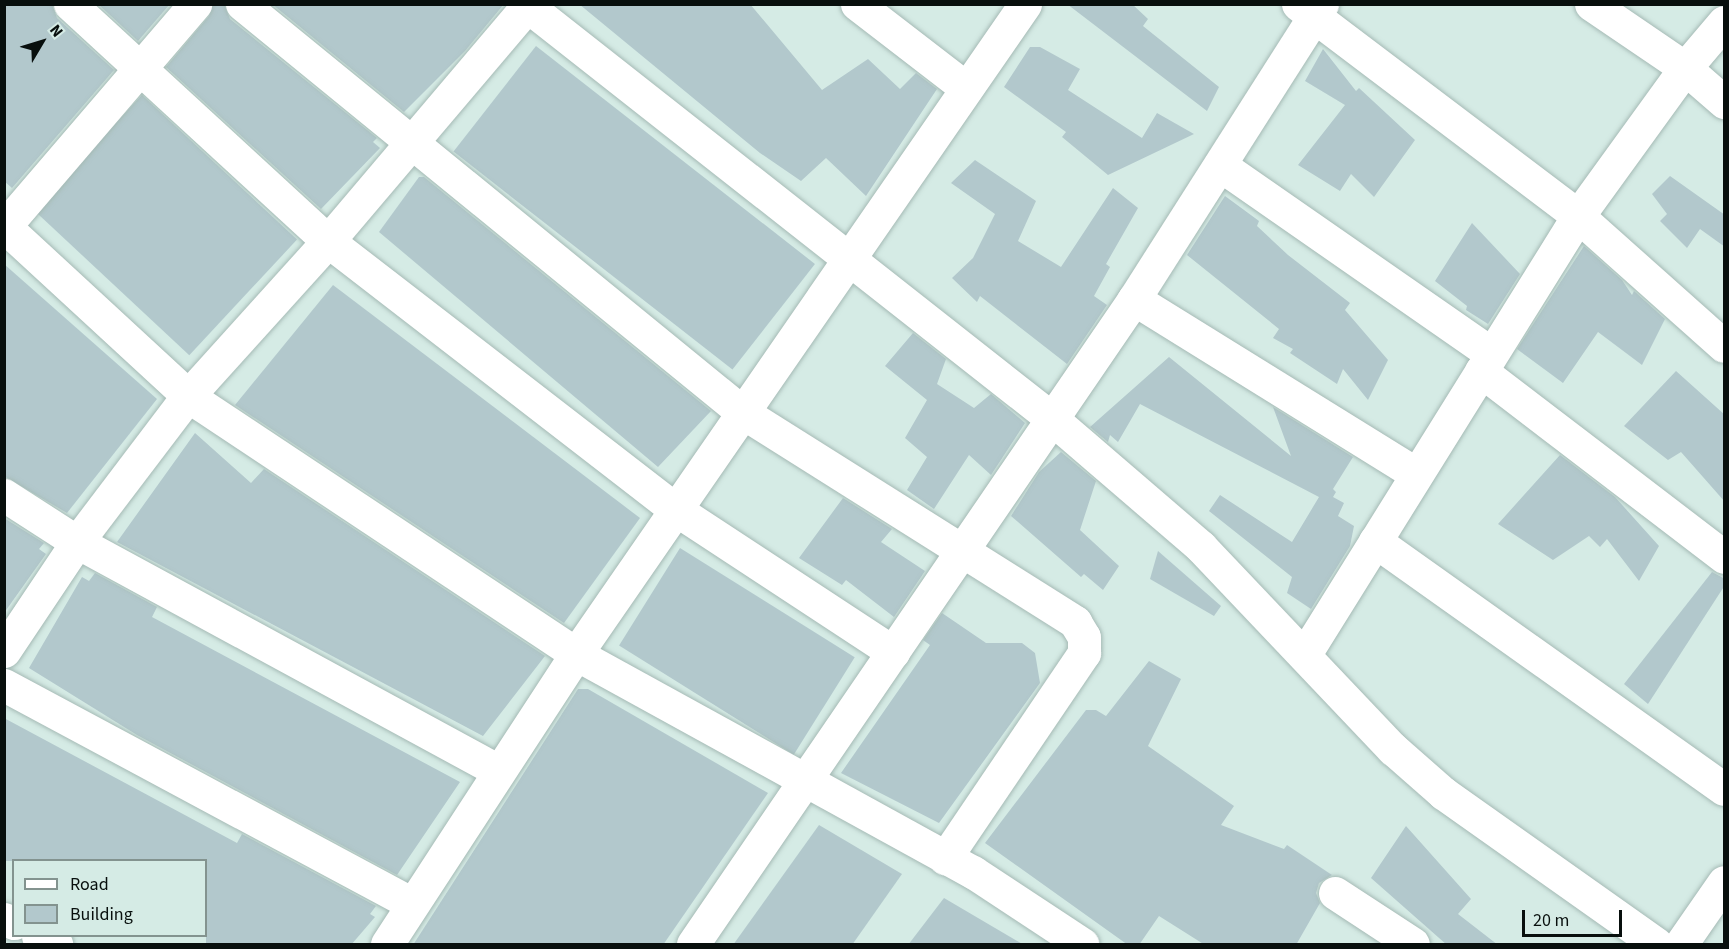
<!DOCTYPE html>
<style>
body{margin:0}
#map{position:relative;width:1729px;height:949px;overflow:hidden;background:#d5ebe5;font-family:"Source Sans 3",sans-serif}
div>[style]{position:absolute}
.building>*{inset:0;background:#b2c8cc;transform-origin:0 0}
.roads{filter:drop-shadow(0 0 2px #a5bab5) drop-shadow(0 0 2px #a5bab5)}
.minor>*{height:33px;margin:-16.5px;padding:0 16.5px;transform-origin:16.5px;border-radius:16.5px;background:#fff}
span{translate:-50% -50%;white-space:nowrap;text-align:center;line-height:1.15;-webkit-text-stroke:4.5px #d5ebe5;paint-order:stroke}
.frame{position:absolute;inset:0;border:6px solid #080f0d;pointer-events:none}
.legend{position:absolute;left:12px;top:859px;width:195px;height:78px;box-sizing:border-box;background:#d5ebe5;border:2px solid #83938f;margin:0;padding:8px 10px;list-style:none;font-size:18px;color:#080f0d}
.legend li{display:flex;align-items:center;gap:12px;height:30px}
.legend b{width:30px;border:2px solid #83938f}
.north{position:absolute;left:12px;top:12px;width:60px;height:60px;-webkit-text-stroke:4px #d5ebe5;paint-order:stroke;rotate:52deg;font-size:16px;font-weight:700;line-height:24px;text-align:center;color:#080f0d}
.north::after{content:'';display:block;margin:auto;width:21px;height:27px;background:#080f0d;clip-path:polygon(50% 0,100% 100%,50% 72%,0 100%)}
.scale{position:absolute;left:1522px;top:910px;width:100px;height:27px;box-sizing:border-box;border:3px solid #080f0d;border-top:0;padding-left:8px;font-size:18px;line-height:21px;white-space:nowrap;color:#080f0d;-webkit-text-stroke:4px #d5ebe5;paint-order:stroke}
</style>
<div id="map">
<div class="building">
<i style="clip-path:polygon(4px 4px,52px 4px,57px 18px,114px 70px,12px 188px,4px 181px)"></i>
<i style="clip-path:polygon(98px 4px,170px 4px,138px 41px)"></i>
<i style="clip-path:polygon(213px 4px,224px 4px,230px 19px,377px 138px,373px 142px,380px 148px,321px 209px,166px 67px,209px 16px)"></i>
<i style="clip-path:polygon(272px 4px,504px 4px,465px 51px,404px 112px)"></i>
<i style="clip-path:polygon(579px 4px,750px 4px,822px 90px,868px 59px,900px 89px,916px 73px,937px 89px,866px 196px,826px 158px,801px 181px,760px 153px)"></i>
<i style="clip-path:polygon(1067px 4px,1132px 4px,1148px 19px,1143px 26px,1219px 87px,1207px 111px)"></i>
<i style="left:536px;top:46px;width:354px;height:134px;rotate:38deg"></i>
<i style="clip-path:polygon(1030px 47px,1040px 47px,1080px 69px,1068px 90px,1142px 138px,1157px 113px,1194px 134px,1108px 175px,1062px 137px,1066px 132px,1004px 87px)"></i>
<i style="clip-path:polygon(1323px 49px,1356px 91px,1359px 88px,1415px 140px,1374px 197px,1351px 174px,1340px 191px,1298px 165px,1345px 105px,1305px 81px)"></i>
<i style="left:142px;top:95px;width:212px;height:158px;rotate:43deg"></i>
<i style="clip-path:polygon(975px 160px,1036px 201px,1018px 241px,1061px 267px,1113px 188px,1138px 208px,1106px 264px,1110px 267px,1094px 296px,1107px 305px,1067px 364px,980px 296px,977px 302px,952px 278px,973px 258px,995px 214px,951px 183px)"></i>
<i style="clip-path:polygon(1670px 176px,1725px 215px,1725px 247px,1700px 229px,1687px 248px,1660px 221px,1667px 214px,1652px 194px)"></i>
<i style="clip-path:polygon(419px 177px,424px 177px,711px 411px,658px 467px,379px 232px)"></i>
<i style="clip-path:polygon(1225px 196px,1259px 221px,1257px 226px,1288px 255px,1350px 303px,1345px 310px,1388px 360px,1368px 400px,1343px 369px,1337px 384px,1290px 353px,1293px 349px,1273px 338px,1279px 329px,1187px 255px)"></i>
<i style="clip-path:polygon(1472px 223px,1520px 274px,1488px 324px,1466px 310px,1467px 306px,1435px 281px)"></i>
<i style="clip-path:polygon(1584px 246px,1622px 280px,1632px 295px,1634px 291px,1665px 319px,1642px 365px,1598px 332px,1563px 383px,1517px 349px)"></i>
<i style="clip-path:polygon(4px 264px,157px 399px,67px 513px,4px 476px)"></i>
<i style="clip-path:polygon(333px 285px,640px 518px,564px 623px,235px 405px)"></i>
<i style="clip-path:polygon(913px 333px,946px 359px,937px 384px,974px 408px,991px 394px,1025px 423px,991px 475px,969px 455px,934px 509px,907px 490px,927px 457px,905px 438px,927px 400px,885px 366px)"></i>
<i style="clip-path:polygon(1169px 357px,1291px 456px,1273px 407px,1353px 457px,1333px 489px,1336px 492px,1333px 497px,1344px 503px,1338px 516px,1354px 526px,1350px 546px,1311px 609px,1287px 593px,1292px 577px,1209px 511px,1220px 495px,1292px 542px,1319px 497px,1140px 404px,1118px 442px,1110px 435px,1108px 442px,1090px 427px)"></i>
<i style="clip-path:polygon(1676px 371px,1725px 415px,1725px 502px,1681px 452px,1668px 460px,1624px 426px)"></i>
<i style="clip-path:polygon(195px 433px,251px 483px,264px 469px,545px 656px,483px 736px,117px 542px)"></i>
<i style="clip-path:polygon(1061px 452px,1096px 481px,1080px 530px,1119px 566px,1103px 590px,1084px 574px,1081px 577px,1011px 516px,1039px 472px)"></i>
<i style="clip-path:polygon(1560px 455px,1615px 497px,1659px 546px,1639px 581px,1607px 539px,1600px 547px,1589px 536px,1553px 560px,1498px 524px)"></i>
<i style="clip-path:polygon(843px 498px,892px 529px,881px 542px,925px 571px,894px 617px,846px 580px,842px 585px,799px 558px)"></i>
<i style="clip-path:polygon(4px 518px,44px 543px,39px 549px,46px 554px,4px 613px)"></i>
<i style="left:680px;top:548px;width:206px;height:115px;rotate:32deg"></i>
<i style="clip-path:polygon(1158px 551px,1221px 606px,1214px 616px,1150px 579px)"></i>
<i style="clip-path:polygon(1712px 572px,1725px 579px,1725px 585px,1648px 704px,1624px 684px)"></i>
<i style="clip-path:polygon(95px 573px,157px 607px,152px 617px,460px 782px,397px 875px,137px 735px,29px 668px,82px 577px,89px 581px)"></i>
<i style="clip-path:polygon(942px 613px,986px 643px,1022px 643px,1035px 653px,1040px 683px,939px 823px,841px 773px,930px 645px,923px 640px)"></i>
<i style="clip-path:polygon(1149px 661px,1181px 679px,1148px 746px,1234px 806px,1221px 825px,1284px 849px,1287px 845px,1332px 875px,1319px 883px,1316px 893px,1320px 903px,1296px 945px,1205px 945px,1159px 916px,1139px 945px,1128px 945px,985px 843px,1086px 710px,1096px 710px,1106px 716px)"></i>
<i style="clip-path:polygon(578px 689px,588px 689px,768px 793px,663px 945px,413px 945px)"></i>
<i style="clip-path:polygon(4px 718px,237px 843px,242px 834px,376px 906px,370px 914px,375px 917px,351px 945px,206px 945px,206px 861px,4px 861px)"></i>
<i style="clip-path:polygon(819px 825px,902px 874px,852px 945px,733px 945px)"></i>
<i style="clip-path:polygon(1406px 826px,1471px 899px,1458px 914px,1498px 945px,1447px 945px,1371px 878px)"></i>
<i style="clip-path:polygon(944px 898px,1024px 945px,908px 945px)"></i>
</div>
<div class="roads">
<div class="minor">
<i style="left:70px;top:4px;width:350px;rotate:42.6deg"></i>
<i style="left:328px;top:241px;width:438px;rotate:37.7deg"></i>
<i style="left:675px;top:509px;width:261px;rotate:33.3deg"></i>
<i style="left:242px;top:4px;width:645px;rotate:39.21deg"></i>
<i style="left:742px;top:412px;width:394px;rotate:32.2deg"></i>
<i style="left:1075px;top:622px;width:17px;rotate:59deg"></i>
<i style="left:1084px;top:637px;width:16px;rotate:90deg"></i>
<i style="left:1084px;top:653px;width:248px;rotate:124.1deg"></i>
<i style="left:525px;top:4px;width:668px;rotate:38.19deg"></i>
<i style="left:1050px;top:417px;width:199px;rotate:40.7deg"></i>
<i style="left:1201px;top:547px;width:279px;rotate:46.5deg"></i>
<i style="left:1393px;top:749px;width:67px;rotate:41.3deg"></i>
<i style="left:1443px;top:793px;width:261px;rotate:35.3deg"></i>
<i style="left:857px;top:4px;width:138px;rotate:37.6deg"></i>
<i style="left:1298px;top:4px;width:351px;rotate:37.1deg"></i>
<i style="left:1578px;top:216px;width:195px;rotate:41.7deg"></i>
<i style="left:1591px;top:4px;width:114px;rotate:34.2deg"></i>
<i style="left:1685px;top:68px;width:52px;rotate:41.1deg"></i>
<i style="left:1220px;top:165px;width:330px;rotate:34.8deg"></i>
<i style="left:4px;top:226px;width:251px;rotate:42.7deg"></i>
<i style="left:188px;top:396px;width:466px;rotate:33.6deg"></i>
<i style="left:576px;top:654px;width:453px;rotate:28.8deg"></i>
<i style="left:973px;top:872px;width:131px;rotate:33.4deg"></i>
<i style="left:4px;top:227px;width:294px;rotate:-49.4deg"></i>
<i style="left:1134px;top:299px;width:332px;rotate:31.8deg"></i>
<i style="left:1481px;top:371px;width:306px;rotate:37.4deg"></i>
<i style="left:4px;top:495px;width:87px;rotate:32.8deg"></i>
<i style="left:77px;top:542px;width:480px;rotate:28.5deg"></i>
<i style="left:1375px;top:541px;width:428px;rotate:35.4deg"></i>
<i style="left:4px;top:651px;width:131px;rotate:-56.2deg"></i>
<i style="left:77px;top:542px;width:183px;rotate:-52.8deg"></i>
<i style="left:188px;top:396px;width:209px;rotate:-47.9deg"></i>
<i style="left:328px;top:241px;width:311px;rotate:-49.7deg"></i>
<i style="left:1305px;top:654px;width:516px;rotate:-58.07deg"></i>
<i style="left:1578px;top:216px;width:183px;rotate:-54.1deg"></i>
<i style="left:1685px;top:68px;width:60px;rotate:-49.7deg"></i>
<i style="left:4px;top:685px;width:463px;rotate:28.2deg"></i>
<i style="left:1335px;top:893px;width:93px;rotate:33.2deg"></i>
<i style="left:4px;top:919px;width:11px;rotate:22deg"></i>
<i style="left:38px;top:936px;width:20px;rotate:24deg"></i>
<i style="left:387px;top:944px;width:346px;rotate:-56.9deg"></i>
<i style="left:576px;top:654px;width:790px;rotate:-55.36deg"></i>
<i style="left:693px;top:944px;width:781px;rotate:-55.64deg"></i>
<i style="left:1134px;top:299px;width:350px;rotate:-57.5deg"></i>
<i style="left:1681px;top:944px;width:75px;rotate:-55.3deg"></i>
</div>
</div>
<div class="frame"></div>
<ul class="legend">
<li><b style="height:8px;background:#fff"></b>Road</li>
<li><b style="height:16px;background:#b2c8cc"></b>Building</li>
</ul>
<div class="north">N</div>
<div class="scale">20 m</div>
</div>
